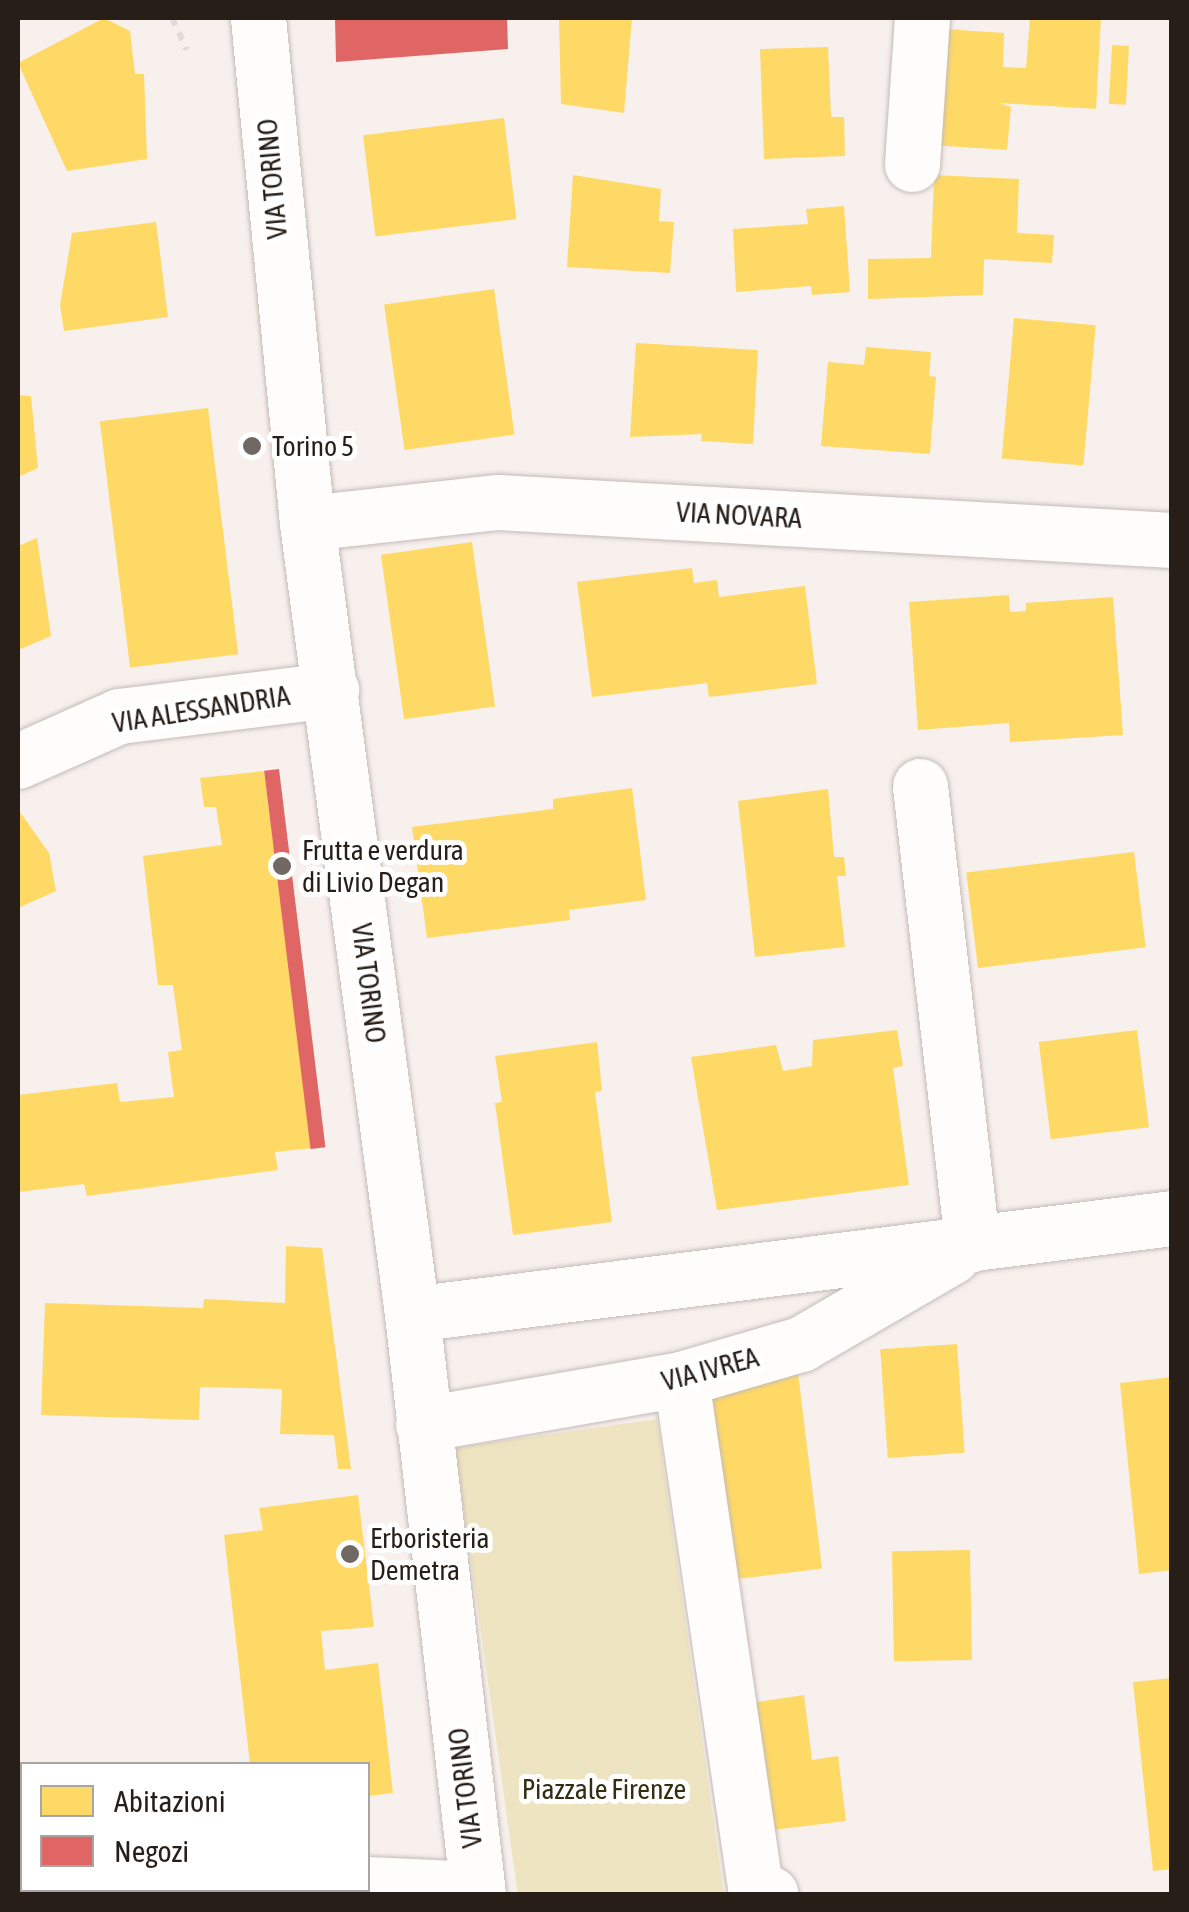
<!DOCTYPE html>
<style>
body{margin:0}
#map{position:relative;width:1189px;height:1912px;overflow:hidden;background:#f7f0ed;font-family:"Asap Condensed",sans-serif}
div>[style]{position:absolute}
.green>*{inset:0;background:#efe4c1;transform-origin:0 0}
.homes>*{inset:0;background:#ffd966;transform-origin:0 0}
.shops>*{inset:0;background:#e06666;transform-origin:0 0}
.path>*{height:6px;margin-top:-3px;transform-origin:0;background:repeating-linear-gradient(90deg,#dedbd9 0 8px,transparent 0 16px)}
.roads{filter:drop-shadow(0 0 2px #c4bbb7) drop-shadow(0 0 2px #c4bbb7)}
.minor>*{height:55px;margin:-27.5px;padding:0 27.5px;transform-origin:27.5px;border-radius:27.5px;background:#fefdfc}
.dots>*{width:28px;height:28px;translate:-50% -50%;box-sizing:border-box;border:5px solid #fff;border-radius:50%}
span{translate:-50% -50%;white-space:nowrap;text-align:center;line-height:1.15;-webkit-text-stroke:10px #fff;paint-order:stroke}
.street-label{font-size:28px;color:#281e18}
.poi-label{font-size:28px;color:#281e18}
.left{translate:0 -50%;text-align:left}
.park-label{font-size:28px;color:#332d11}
.frame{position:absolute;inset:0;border:20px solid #281e18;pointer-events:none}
.legend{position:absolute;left:20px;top:1762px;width:350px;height:130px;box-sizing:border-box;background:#fff;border:2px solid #a9a5a3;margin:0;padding:12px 18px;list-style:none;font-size:30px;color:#281e18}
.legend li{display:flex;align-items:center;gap:20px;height:50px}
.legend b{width:50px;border:2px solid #a9a5a3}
</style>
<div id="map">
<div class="green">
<i style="left:657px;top:1419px;width:480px;height:204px;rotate:82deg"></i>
</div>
<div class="homes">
<i style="clip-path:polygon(104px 18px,130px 31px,135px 74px,144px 74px,147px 159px,67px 171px,18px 63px)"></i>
<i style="clip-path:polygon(559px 18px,632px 18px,624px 113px,561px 104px)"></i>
<i style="clip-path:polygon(1030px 18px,1101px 18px,1096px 109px,1000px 103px,1011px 107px,1007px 150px,931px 145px,929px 28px,1004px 33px,1003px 67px,1026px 68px)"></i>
<i style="left:1112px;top:45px;width:17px;height:59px;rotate:3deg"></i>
<i style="clip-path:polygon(828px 47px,831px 117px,844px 117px,845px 156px,764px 159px,760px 49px)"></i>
<i style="left:504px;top:118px;width:102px;height:142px;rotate:83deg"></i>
<i style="clip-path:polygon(573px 175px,661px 189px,659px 221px,674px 222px,670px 273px,567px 267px)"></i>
<i style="clip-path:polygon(934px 175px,1019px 179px,1017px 233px,1054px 235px,1052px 263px,984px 259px,983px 295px,868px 299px,868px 259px,931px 258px)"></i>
<i style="clip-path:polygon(844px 206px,850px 292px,812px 295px,811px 286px,736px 292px,733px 229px,808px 224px,806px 209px)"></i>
<i style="clip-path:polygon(156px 222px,168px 317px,64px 331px,60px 305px,72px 233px)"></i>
<i style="left:494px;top:289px;width:147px;height:111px;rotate:82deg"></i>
<i style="left:1014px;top:318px;width:82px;height:141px;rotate:5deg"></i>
<i style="clip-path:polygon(636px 343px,758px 350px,753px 444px,701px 441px,702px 434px,630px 437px)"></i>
<i style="clip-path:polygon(866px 347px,931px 352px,929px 376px,936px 377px,930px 454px,821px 446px,828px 362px,864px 365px)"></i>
<i style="clip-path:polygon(18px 395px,31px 396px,38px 468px,18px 477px)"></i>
<i style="left:208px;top:408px;width:248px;height:109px;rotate:83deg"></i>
<i style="clip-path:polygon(37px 538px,51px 636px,18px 650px,18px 546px)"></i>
<i style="left:472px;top:542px;width:166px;height:92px;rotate:82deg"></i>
<i style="clip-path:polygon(692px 568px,694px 583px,717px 580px,719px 597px,805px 586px,817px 684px,709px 697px,707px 683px,592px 697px,577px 582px)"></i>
<i style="clip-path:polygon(1009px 595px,1010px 612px,1026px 611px,1026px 603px,1113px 597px,1123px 735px,1010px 742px,1009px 723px,918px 730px,909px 602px)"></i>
<i style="clip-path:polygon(264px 771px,313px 1148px,275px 1152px,278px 1170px,87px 1196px,84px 1184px,18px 1192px,18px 1095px,117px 1083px,120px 1102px,174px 1097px,168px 1052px,182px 1050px,173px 985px,158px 985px,143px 856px,222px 845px,216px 807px,204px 807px,200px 778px)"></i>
<i style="clip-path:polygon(632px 788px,646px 900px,569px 910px,570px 920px,427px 938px,412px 827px,553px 809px,553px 799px)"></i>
<i style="clip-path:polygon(828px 789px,834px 857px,844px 857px,846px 876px,837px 876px,845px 947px,755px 957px,738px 801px)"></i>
<i style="clip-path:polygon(20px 812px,49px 853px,56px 891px,18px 908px)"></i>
<i style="left:1134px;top:852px;width:96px;height:169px;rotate:83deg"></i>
<i style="clip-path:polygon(897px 1030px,903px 1066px,893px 1068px,909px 1185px,717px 1210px,691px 1057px,776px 1045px,783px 1071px,812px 1066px,813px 1040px)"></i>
<i style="left:1137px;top:1030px;width:98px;height:99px;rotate:83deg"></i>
<i style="clip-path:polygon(597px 1042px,602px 1091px,595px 1092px,612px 1222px,513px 1235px,495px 1103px,502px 1102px,495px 1056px)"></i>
<i style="clip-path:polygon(286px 1246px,322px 1248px,351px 1469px,338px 1469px,334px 1435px,280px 1434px,282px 1389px,200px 1387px,199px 1420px,41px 1415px,45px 1303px,203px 1308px,204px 1299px,285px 1303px)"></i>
<i style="left:957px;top:1344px;width:109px;height:77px;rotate:86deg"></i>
<i style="left:798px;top:1373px;width:197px;height:89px;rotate:83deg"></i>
<i style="clip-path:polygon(1172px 1377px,1172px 1570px,1139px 1574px,1120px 1383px)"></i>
<i style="clip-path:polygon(358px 1495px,374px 1627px,321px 1631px,325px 1670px,378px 1663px,393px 1793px,368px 1796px,368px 1764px,250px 1764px,224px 1535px,263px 1530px,259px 1508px)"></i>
<i style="left:970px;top:1550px;width:110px;height:78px;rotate:89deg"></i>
<i style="clip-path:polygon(1172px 1678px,1172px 1869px,1153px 1871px,1133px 1682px)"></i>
<i style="clip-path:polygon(804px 1695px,812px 1760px,838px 1756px,846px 1821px,765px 1831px,750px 1703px)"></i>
</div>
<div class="shops">
<i style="clip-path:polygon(335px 18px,507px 18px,508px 49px,336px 62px)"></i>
<i style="left:279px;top:769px;width:381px;height:15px;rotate:83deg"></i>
</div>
<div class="path">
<i style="left:172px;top:18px;width:35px;rotate:65deg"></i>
</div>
<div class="roads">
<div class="minor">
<i style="left:258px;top:18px;width:507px;rotate:84.46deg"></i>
<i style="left:307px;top:523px;width:798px;rotate:82.44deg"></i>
<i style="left:412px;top:1314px;width:584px;rotate:83.51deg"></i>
<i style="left:912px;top:164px;width:146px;rotate:-86.1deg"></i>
<i style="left:307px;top:523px;width:192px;rotate:-6.3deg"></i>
<i style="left:498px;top:502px;width:675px;rotate:3.23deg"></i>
<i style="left:18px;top:761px;width:111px;rotate:-24deg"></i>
<i style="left:119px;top:716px;width:214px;rotate:-7deg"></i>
<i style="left:920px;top:786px;width:461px;rotate:83.5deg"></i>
<i style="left:412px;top:1314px;width:766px;rotate:-7.2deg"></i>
<i style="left:681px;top:1379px;width:513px;rotate:81.71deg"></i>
<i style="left:755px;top:1887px;width:17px;rotate:24deg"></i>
<i style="left:423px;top:1424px;width:262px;rotate:-9.9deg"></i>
<i style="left:681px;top:1379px;width:125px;rotate:-16.3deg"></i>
<i style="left:801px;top:1344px;width:175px;rotate:-30.2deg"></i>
<i style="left:18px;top:1869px;width:4px"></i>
<i style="left:368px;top:1884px;width:109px;rotate:2.6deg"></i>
</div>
</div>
<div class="dots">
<i style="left:252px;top:446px;background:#706863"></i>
<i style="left:282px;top:866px;background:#706863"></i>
<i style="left:350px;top:1554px;background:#706863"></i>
</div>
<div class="street-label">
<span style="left:272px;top:179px;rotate:-95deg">VIA TORINO</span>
<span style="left:739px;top:515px;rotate:3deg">VIA NOVARA</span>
<span style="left:201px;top:709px;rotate:-9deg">VIA ALESSANDRIA</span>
<span style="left:369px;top:983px;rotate:83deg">VIA TORINO</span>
<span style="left:710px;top:1369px;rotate:-15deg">VIA IVREA</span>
<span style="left:465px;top:1788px;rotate:-97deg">VIA TORINO</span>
</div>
<div class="poi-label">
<span class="left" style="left:272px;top:446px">Torino 5</span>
<span class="left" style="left:302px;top:866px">Frutta e verdura<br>di Livio Degan</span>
<span class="left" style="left:370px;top:1554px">Erboristeria<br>Demetra</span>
</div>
<div class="park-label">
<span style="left:604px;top:1789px">Piazzale Firenze</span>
</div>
<div class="frame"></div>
<ul class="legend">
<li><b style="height:28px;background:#ffd966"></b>Abitazioni</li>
<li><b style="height:28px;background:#e06666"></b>Negozi</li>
</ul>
</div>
